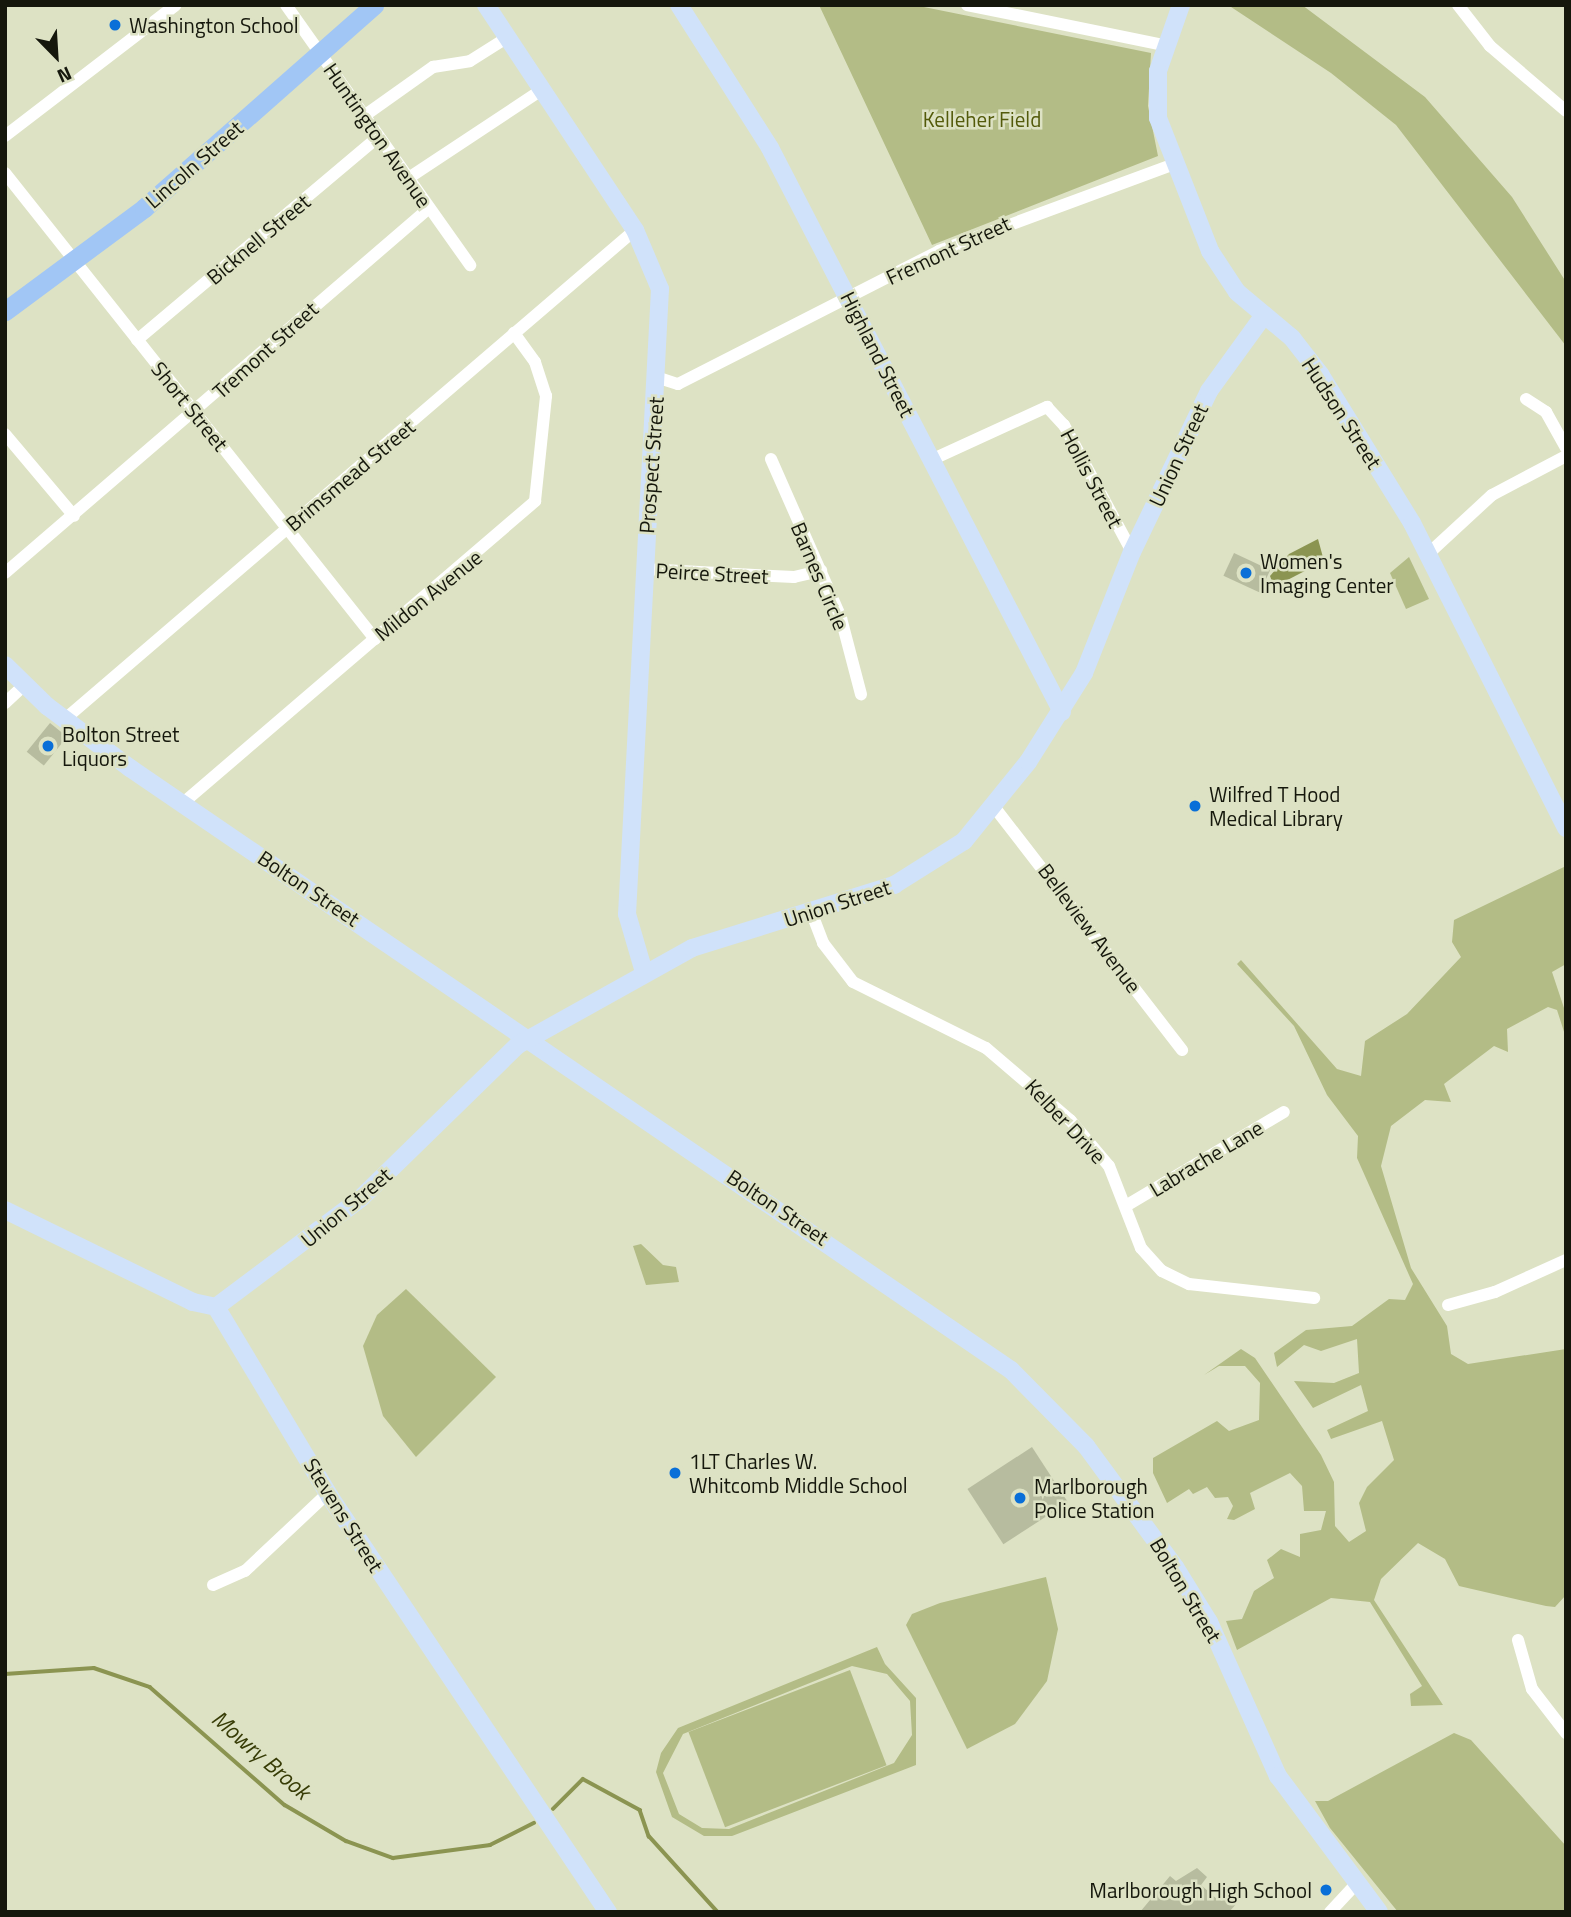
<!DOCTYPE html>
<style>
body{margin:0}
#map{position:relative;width:1571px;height:1917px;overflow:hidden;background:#dde2c4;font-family:"Titillium Web",sans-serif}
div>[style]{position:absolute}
.green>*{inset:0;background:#b3bc86;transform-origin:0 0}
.water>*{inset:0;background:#8b9451}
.stream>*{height:3.5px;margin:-1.75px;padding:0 1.75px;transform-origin:1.75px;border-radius:1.75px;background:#8b9451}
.building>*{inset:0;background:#b7bc9f;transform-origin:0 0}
.street>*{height:12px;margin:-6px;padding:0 6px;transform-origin:6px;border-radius:6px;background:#fff}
.secondary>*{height:18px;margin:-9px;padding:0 9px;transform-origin:9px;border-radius:9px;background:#d0e2fa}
.primary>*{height:19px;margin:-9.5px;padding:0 9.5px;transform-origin:9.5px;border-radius:9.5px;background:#a1c6f5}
.dots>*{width:19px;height:19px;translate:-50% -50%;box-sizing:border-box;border:4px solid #dde2c4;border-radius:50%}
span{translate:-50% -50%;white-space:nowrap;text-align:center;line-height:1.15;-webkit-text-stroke:5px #dde2c4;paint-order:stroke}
.poi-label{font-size:21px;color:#15170c}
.left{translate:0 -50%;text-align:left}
.right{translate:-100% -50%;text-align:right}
.park-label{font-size:21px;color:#535a0a}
.street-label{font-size:21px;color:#15170c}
.water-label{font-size:23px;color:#373c06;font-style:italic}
.frame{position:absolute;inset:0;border:7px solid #15170c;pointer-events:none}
.north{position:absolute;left:21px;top:21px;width:70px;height:70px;-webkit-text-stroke:5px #dde2c4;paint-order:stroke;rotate:156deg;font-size:19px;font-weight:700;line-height:28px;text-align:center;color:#15170c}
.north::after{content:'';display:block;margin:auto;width:24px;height:32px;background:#15170c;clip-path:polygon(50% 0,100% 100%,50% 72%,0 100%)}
</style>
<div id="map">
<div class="green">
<i style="clip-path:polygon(819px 5px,914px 5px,1151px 53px,1148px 106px,1158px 156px,932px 245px)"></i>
<i style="clip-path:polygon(1228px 5px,1302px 5px,1425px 97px,1512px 197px,1566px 282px,1566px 346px,1396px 125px,1331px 73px)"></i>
<i style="clip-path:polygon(1409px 557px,1429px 599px,1406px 609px,1390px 573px)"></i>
<i style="clip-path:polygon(1566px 866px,1566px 964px,1552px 972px,1566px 1014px,1566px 1038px,1557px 1010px,1548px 1007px,1507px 1029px,1508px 1052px,1494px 1046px,1444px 1084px,1451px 1102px,1425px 1100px,1391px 1126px,1381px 1166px,1411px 1268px,1447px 1326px,1451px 1354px,1468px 1364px,1566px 1349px,1566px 1595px,1555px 1607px,1546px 1606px,1459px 1586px,1445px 1559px,1418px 1543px,1381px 1579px,1374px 1600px,1443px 1705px,1411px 1706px,1410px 1694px,1422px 1686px,1370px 1602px,1331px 1598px,1237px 1650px,1226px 1621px,1242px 1619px,1254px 1591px,1274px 1578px,1267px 1560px,1281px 1549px,1300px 1557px,1300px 1534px,1321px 1530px,1326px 1511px,1304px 1511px,1302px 1486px,1290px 1473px,1250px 1493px,1255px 1509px,1234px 1520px,1227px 1519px,1233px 1506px,1228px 1497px,1215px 1498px,1207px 1487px,1193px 1494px,1189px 1489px,1167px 1503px,1153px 1473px,1153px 1458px,1217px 1421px,1229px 1431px,1259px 1420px,1260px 1383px,1245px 1366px,1219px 1366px,1204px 1375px,1241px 1349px,1255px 1358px,1321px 1455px,1334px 1482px,1335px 1526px,1349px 1542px,1366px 1531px,1359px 1503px,1367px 1487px,1394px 1460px,1382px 1421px,1331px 1439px,1327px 1430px,1368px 1411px,1361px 1385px,1313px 1408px,1294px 1381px,1334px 1383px,1359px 1373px,1357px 1339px,1321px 1351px,1304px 1345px,1277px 1367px,1274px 1353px,1306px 1330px,1352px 1326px,1389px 1299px,1405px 1300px,1413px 1284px,1357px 1158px,1358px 1136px,1327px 1095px,1294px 1026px,1237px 964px,1241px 960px,1337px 1069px,1361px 1076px,1365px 1041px,1407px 1014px,1461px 957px,1452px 942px,1454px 920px)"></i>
<i style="clip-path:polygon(641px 1244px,663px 1265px,676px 1267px,679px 1282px,646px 1285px,633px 1246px)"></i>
<i style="clip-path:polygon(406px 1289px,496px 1377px,416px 1457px,383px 1416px,363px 1346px,377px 1315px)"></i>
<i style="clip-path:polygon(1046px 1577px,1058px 1629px,1047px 1681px,1015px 1724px,967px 1749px,906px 1625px,912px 1614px,940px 1603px)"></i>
<i style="clip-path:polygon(evenodd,877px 1647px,885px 1664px,916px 1698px,916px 1765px,732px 1836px,704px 1836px,672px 1817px,656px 1772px,661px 1753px,678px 1728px,877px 1647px,852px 1666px,887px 1674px,910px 1701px,912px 1735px,894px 1763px,729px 1829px,702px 1828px,679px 1814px,663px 1773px,683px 1734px,852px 1666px)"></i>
<i style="left:850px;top:1670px;width:102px;height:173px;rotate:69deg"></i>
<i style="clip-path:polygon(1454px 1733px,1471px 1740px,1566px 1846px,1566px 1912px,1398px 1912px,1330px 1828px,1315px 1801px,1328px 1801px)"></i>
</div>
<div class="water">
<i style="clip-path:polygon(1318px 539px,1324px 561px,1274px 587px,1270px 576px,1289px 554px)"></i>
</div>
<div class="stream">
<i style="left:5px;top:1674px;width:89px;rotate:-3.9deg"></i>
<i style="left:94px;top:1668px;width:59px;rotate:18.7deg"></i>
<i style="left:150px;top:1687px;width:179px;rotate:41.2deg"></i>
<i style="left:285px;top:1805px;width:71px;rotate:30.5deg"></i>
<i style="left:346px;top:1841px;width:50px;rotate:19.9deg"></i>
<i style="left:393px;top:1858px;width:98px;rotate:-7.6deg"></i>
<i style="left:490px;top:1845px;width:49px;rotate:-26.6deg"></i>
<i style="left:553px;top:1809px;width:42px;rotate:-45deg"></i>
<i style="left:583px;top:1779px;width:65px;rotate:28.5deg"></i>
<i style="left:640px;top:1810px;width:28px;rotate:71deg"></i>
<i style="left:649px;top:1836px;width:103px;rotate:47.8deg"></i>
</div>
<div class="building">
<i style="left:1234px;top:553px;width:40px;height:25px;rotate:25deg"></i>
<i style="left:50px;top:723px;width:22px;height:37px;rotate:39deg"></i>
<i style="left:1032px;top:1447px;width:66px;height:77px;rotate:57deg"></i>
<i style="clip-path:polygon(1197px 1868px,1207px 1877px,1201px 1885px,1218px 1900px,1226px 1891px,1238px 1902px,1229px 1912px,1140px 1912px,1170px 1876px,1176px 1881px)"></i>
</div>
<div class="street">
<i style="left:286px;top:5px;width:319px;rotate:54.7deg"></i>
<i style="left:967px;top:5px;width:201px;rotate:11.5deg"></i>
<i style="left:1458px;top:5px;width:52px;rotate:52deg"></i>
<i style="left:1490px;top:46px;width:100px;rotate:40.5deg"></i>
<i style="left:364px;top:116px;width:85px;rotate:-35.4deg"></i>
<i style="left:433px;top:67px;width:37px;rotate:-9deg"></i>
<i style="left:470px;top:61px;width:45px;rotate:-32.3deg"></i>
<i style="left:5px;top:136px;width:215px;rotate:-37.5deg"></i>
<i style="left:5px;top:173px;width:595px;rotate:51.55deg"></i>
<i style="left:407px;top:179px;width:163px;rotate:-33.5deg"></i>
<i style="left:137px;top:340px;width:315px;rotate:-40.1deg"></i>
<i style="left:656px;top:377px;width:23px;rotate:18deg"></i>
<i style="left:678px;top:384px;width:293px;rotate:-27deg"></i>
<i style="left:939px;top:251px;width:247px;rotate:-20.3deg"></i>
<i style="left:1526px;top:399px;width:24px;rotate:33deg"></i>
<i style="left:1546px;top:412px;width:41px;rotate:60.9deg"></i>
<i style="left:5px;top:434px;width:107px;rotate:49.9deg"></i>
<i style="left:771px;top:459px;width:174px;rotate:66.2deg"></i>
<i style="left:841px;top:618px;width:79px;rotate:75.3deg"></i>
<i style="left:931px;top:460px;width:128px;rotate:-24.6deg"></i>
<i style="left:1047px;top:407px;width:25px;rotate:47deg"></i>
<i style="left:1064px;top:425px;width:144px;rotate:61.8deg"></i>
<i style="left:1428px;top:554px;width:87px;rotate:-42.7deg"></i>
<i style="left:1492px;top:495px;width:84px;rotate:-27.8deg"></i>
<i style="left:644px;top:569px;width:150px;rotate:3.1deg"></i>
<i style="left:794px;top:577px;width:28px;rotate:-13deg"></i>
<i style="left:5px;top:573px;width:558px;rotate:-40.71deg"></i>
<i style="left:5px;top:703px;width:26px;rotate:-43deg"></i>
<i style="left:65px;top:719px;width:751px;rotate:-40.63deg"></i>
<i style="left:183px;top:803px;width:464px;rotate:-40.6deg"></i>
<i style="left:535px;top:501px;width:106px;rotate:-84deg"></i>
<i style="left:546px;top:396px;width:36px;rotate:-108deg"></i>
<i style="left:535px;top:362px;width:36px;rotate:-126deg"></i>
<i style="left:995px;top:808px;width:306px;rotate:52.3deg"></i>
<i style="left:812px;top:914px;width:31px;rotate:69deg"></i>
<i style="left:823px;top:943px;width:49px;rotate:52.4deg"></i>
<i style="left:853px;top:982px;width:148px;rotate:26.4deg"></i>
<i style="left:986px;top:1048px;width:111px;rotate:40.6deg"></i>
<i style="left:1070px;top:1120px;width:60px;rotate:49.7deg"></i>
<i style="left:1109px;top:1166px;width:88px;rotate:68.7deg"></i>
<i style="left:1141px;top:1248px;width:31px;rotate:48deg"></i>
<i style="left:1162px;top:1271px;width:30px;rotate:26deg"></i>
<i style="left:1189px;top:1284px;width:126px;rotate:6.4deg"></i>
<i style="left:1129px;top:1204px;width:180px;rotate:-30.7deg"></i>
<i style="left:1448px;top:1305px;width:49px;rotate:-15.5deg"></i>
<i style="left:1495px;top:1292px;width:78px;rotate:-24.3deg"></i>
<i style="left:213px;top:1585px;width:35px;rotate:-24deg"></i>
<i style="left:245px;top:1571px;width:114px;rotate:-43.2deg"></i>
<i style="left:1518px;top:1640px;width:51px;rotate:74.1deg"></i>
<i style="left:1532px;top:1689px;width:56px;rotate:52.3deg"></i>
<i style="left:1330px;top:1912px;width:37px;rotate:-47deg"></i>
</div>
<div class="secondary">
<i style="left:486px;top:5px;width:270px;rotate:56.5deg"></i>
<i style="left:635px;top:230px;width:64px;rotate:67deg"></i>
<i style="left:660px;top:289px;width:626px;rotate:93.02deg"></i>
<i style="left:627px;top:914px;width:60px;rotate:73.7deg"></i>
<i style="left:679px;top:5px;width:169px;rotate:57.5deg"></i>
<i style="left:770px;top:148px;width:635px;rotate:62.63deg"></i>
<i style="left:1181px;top:5px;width:70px;rotate:109.2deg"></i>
<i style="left:1158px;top:71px;width:47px;rotate:90deg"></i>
<i style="left:1158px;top:118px;width:143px;rotate:68.6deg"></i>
<i style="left:1210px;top:251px;width:49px;rotate:56.6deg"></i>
<i style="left:1237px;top:292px;width:72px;rotate:39.9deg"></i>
<i style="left:1292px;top:338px;width:46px;rotate:52.1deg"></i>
<i style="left:1320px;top:374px;width:175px;rotate:58.3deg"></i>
<i style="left:1412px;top:523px;width:342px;rotate:63.2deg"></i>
<i style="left:5px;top:665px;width:59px;rotate:44.3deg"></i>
<i style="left:47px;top:706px;width:104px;rotate:36.8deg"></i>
<i style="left:130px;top:768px;width:1067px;rotate:34.35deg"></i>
<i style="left:1011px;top:1370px;width:107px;rotate:45.4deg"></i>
<i style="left:1086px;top:1446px;width:150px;rotate:53.7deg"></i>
<i style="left:1175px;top:1567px;width:65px;rotate:58.3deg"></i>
<i style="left:1209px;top:1622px;width:169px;rotate:65.9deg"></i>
<i style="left:1278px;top:1776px;width:169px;rotate:53.4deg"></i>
<i style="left:5px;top:1210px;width:209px;rotate:26.1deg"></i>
<i style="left:193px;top:1302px;width:24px;rotate:12deg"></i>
<i style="left:216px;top:1307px;width:222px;rotate:59deg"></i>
<i style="left:330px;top:1497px;width:500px;rotate:56.2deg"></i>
<i style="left:216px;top:1307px;width:181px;rotate:-36.9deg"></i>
<i style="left:361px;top:1198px;width:219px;rotate:-44.3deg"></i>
<i style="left:518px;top:1045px;width:199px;rotate:-29.1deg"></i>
<i style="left:692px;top:948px;width:212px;rotate:-17.3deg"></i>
<i style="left:894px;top:885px;width:83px;rotate:-32.2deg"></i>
<i style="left:964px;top:841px;width:102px;rotate:-51deg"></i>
<i style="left:1028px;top:762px;width:105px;rotate:-57.8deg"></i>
<i style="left:1084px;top:673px;width:130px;rotate:-68.4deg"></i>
<i style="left:1132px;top:552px;width:178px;rotate:-64.4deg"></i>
<i style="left:1209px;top:391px;width:94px;rotate:-54.1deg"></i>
</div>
<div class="primary">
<i style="left:5px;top:311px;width:173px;rotate:-36.5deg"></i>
<i style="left:144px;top:208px;width:307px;rotate:-41.4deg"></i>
</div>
<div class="dots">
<i style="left:115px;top:25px;background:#096fd8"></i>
<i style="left:1246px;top:573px;background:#096fd8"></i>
<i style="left:48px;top:746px;background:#096fd8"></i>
<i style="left:1195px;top:806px;background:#096fd8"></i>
<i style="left:675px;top:1473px;background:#096fd8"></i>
<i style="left:1020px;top:1498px;background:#096fd8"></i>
<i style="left:1326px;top:1890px;background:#096fd8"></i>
</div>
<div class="poi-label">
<span class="left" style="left:129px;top:25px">Washington School</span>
<span class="left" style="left:1260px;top:573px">Women's<br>Imaging Center</span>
<span class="left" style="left:62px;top:746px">Bolton Street<br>Liquors</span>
<span class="left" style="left:1209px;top:806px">Wilfred T Hood<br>Medical Library</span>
<span class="left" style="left:689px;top:1473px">1LT Charles W.<br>Whitcomb Middle School</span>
<span class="left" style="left:1034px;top:1498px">Marlborough<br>Police Station</span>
<span class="right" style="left:1312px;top:1890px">Marlborough High School</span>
</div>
<div class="park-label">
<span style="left:982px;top:119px">Kelleher Field</span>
</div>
<div class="street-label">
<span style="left:378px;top:135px;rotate:55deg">Huntington Avenue</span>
<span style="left:194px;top:164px;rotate:-41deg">Lincoln Street</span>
<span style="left:258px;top:239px;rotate:-40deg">Bicknell Street</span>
<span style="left:948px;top:250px;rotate:-25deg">Fremont Street</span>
<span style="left:265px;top:350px;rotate:-42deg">Tremont Street</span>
<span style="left:878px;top:354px;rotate:63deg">Highland Street</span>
<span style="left:190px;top:406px;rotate:51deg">Short Street</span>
<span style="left:1342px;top:413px;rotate:57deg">Hudson Street</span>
<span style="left:1178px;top:455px;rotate:-65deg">Union Street</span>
<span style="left:651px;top:465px;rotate:-86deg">Prospect Street</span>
<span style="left:350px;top:475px;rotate:-40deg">Brimsmead Street</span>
<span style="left:1092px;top:478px;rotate:62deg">Hollis Street</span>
<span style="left:712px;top:573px;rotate:3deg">Peirce Street</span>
<span style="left:820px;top:576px;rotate:67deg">Barnes Circle</span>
<span style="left:428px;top:595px;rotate:-39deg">Mildon Avenue</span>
<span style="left:309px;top:888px;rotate:34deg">Bolton Street</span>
<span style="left:837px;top:903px;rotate:-18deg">Union Street</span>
<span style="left:1090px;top:928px;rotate:53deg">Belleview Avenue</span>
<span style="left:1066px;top:1121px;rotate:47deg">Kelber Drive</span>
<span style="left:1206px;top:1158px;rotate:-31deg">Labrache Lane</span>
<span style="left:346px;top:1207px;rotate:-40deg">Union Street</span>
<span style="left:778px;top:1207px;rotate:34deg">Bolton Street</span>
<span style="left:344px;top:1515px;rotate:58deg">Stevens Street</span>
<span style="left:1186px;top:1590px;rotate:59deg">Bolton Street</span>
</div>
<div class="water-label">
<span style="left:261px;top:1755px;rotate:41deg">Mowry Brook</span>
</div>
<div class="frame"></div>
<div class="north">N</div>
</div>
